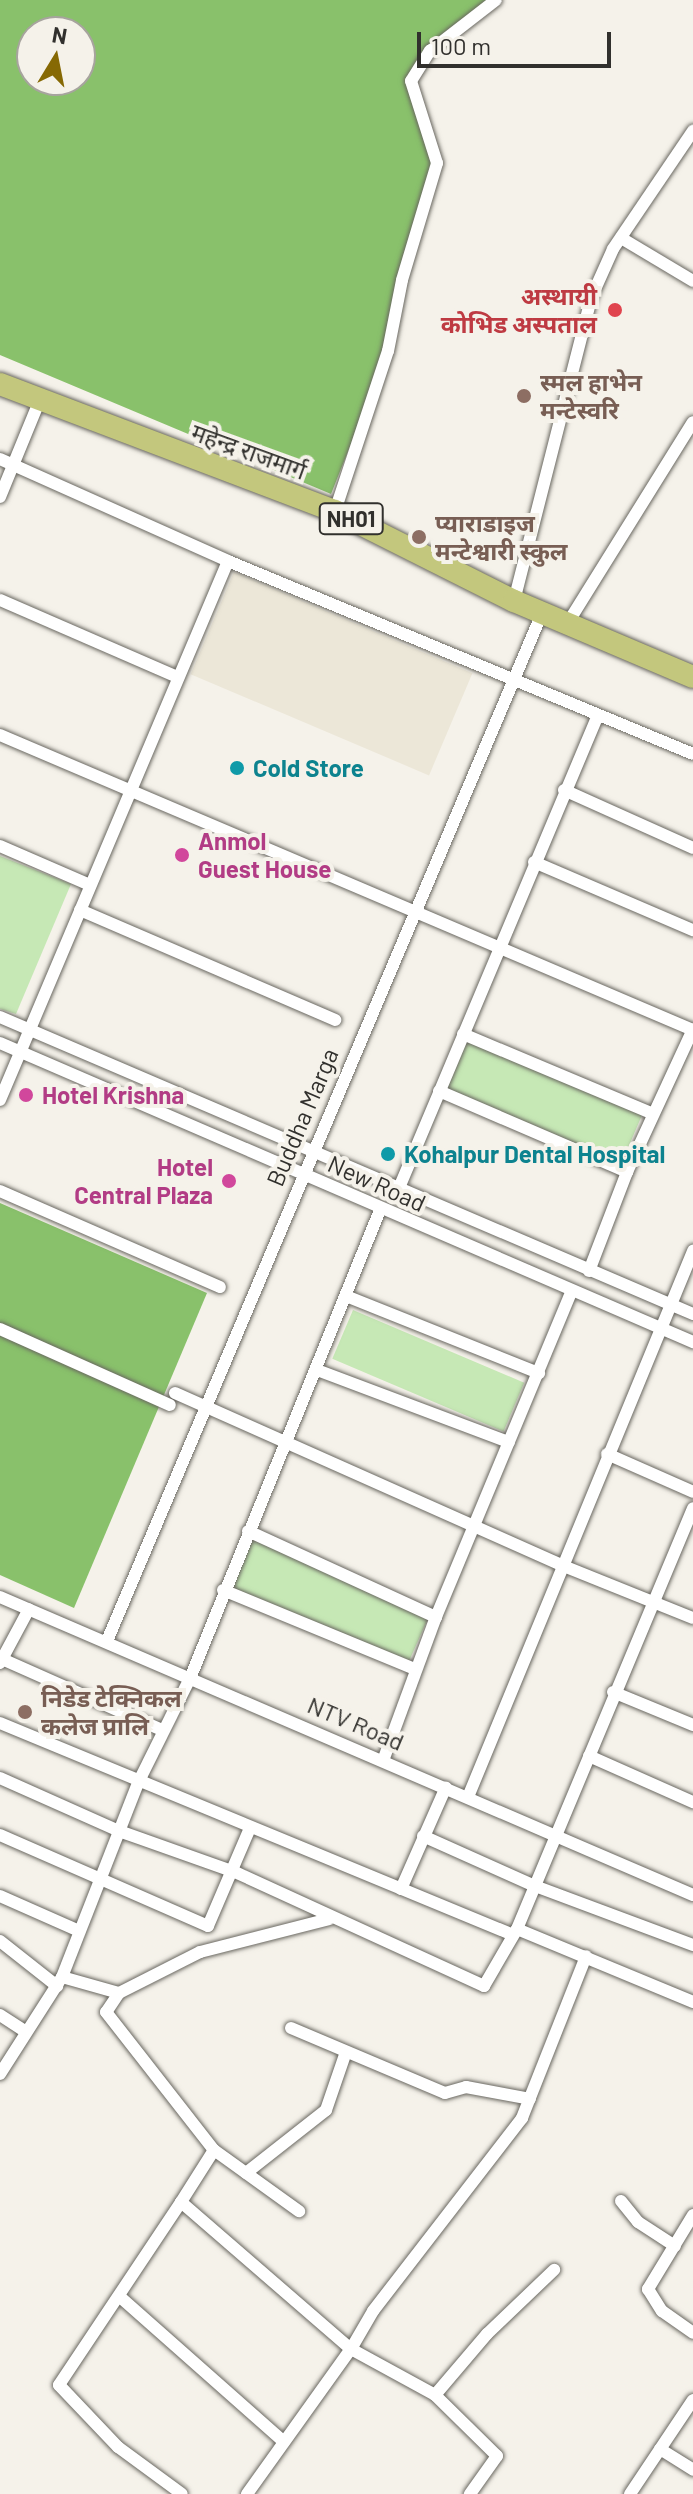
<!DOCTYPE html>
<meta charset="utf-8">
<style>
body{margin:0}
#map{position:relative;width:693px;height:2494px;overflow:hidden;background:#f5f2ea;font-family:Barlow,"Noto Sans Devanagari",sans-serif}
div>[style]{position:absolute}
.built>*{inset:0;background:#ece7d8;transform-origin:0 0}
.green>*{inset:0;background:#c6e8b5;transform-origin:0 0}
.forest>*{inset:0;background:#89c16b}
.roads{filter:drop-shadow(0 0 2px #696760) drop-shadow(0 0 2px #696760)}
.street>*{height:12px;margin:-6px;padding:0 6px;transform-origin:6px;border-radius:6px;background:#fff}
.highway>*{height:22px;margin:-11px;padding:0 11px;transform-origin:11px;border-radius:11px;background:#c3c77d}
.dots>*{width:22px;height:22px;translate:-50% -50%;box-sizing:border-box;border:4px solid #f5f2ea;border-radius:50%}
span{translate:-50% -50%;white-space:nowrap;text-align:center;line-height:1.15;-webkit-text-stroke:8px #f5f2ea;paint-order:stroke}
.shield-label span{padding:2px 6px;background:#f5f2ea;border:2px solid;border-radius:6px;-webkit-text-stroke-width:0}
.shield-label{font-size:22px;color:#31302d;font-weight:700}
.health-label{font-size:24px;color:#be3a42;font-weight:700}
.right{translate:-100% -50%;text-align:right}
.education-label{font-size:24px;color:#785e54;font-weight:700}
.left{translate:0 -50%;text-align:left}
.street-label{font-size:24px;color:#31302d}
.culture-label{font-size:24px;color:#0d838f;font-weight:700}
.hotel-label{font-size:24px;color:#b23c85;font-weight:700}
.north{position:absolute;left:16px;top:16px;width:80px;height:80px;box-sizing:border-box;background:#f5f2ea;border:2px solid #a7a49e;border-radius:50%;rotate:10deg;font-size:22px;font-weight:700;line-height:32px;text-align:center;color:#31302d}
.north::after{content:'';display:block;margin:auto;width:28px;height:36px;background:#866904;clip-path:polygon(50% 0,100% 100%,50% 72%,0 100%)}
.scale{position:absolute;left:417px;top:32px;width:194px;height:36px;box-sizing:border-box;border:4px solid #31302d;border-top:0;padding-left:10px;font-size:24px;line-height:28px;white-space:nowrap;color:#31302d;-webkit-text-stroke:6px #f5f2ea;paint-order:stroke}
</style>
<div id="map">
<div class="built">
<i style="left:234px;top:572px;width:259px;height:111px;rotate:23deg"></i>
</div>
<div class="green">
<i style="clip-path:polygon(0 856px,71px 884px,16px 1014px,0 1009px)"></i>
<i style="left:465px;top:1038px;width:193px;height:54px;rotate:23deg"></i>
<i style="left:353px;top:1310px;width:186px;height:53px;rotate:23deg"></i>
<i style="left:251px;top:1539px;width:194px;height:52px;rotate:24deg"></i>
</div>
<div class="forest">
<i style="clip-path:polygon(evenodd,0 0,496px 0,430px 51px,411px 81px,437px 163px,388px 351px,331px 494px,0 355px,0 0,32px 32px,80px 32px,80px 80px,32px 80px,32px 32px)"></i>
<i style="clip-path:polygon(0 1203px,207px 1293px,74px 1608px,0 1575px)"></i>
</div>
<div class="roads">
<div class="street">
<i style="left:621px;top:238px;width:84px;rotate:30.8deg"></i>
<i style="left:0;top:459px;width:250px;rotate:24.1deg"></i>
<i style="left:228px;top:561px;width:503px;rotate:22.54deg"></i>
<i style="left:0;top:497px;width:103px;rotate:-67.7deg"></i>
<i style="left:335px;top:511px;width:169px;rotate:-71.7deg"></i>
<i style="left:388px;top:351px;width:72px;rotate:-78.8deg"></i>
<i style="left:402px;top:280px;width:122px;rotate:-73.3deg"></i>
<i style="left:437px;top:163px;width:86px;rotate:-107.6deg"></i>
<i style="left:411px;top:81px;width:36px;rotate:-58deg"></i>
<i style="left:430px;top:51px;width:83px;rotate:-37.7deg"></i>
<i style="left:0;top:600px;width:193px;rotate:23.5deg"></i>
<i style="left:514px;top:601px;width:315px;rotate:-75.7deg"></i>
<i style="left:592px;top:296px;width:51px;rotate:-65.9deg"></i>
<i style="left:613px;top:249px;width:143px;rotate:-55.9deg"></i>
<i style="left:569px;top:621px;width:234px;rotate:-58.1deg"></i>
<i style="left:0;top:735px;width:753px;rotate:23.06deg"></i>
<i style="left:564px;top:790px;width:141px;rotate:24.2deg"></i>
<i style="left:0;top:846px;width:98px;rotate:23.4deg"></i>
<i style="left:534px;top:862px;width:173px;rotate:23.2deg"></i>
<i style="left:80px;top:910px;width:278px;rotate:23.3deg"></i>
<i style="left:0;top:1017px;width:754px;rotate:23.2deg"></i>
<i style="left:463px;top:1034px;width:206px;rotate:22.8deg"></i>
<i style="left:0;top:1043px;width:755px;rotate:23.34deg"></i>
<i style="left:439px;top:1091px;width:205px;rotate:23.3deg"></i>
<i style="left:0;top:1100px;width:585px;rotate:-67.07deg"></i>
<i style="left:399px;top:1188px;width:513px;rotate:-67.18deg"></i>
<i style="left:0;top:1191px;width:240px;rotate:23.6deg"></i>
<i style="left:589px;top:1271px;width:106px;rotate:-69deg"></i>
<i style="left:627px;top:1172px;width:157px;rotate:-65.2deg"></i>
<i style="left:346px;top:1296px;width:208px;rotate:21.8deg"></i>
<i style="left:0;top:1329px;width:186px;rotate:24.1deg"></i>
<i style="left:317px;top:1370px;width:205px;rotate:20.6deg"></i>
<i style="left:175px;top:1393px;width:423px;rotate:24deg"></i>
<i style="left:561px;top:1565px;width:142px;rotate:21.9deg"></i>
<i style="left:607px;top:1454px;width:94px;rotate:23.8deg"></i>
<i style="left:248px;top:1531px;width:207px;rotate:24.6deg"></i>
<i style="left:223px;top:1590px;width:208px;rotate:22.4deg"></i>
<i style="left:0;top:1597px;width:754px;rotate:23.27deg"></i>
<i style="left:107px;top:1641px;width:1116px;rotate:-67.06deg"></i>
<i style="left:2px;top:1659px;width:175px;rotate:23.9deg"></i>
<i style="left:0;top:1663px;width:61px;rotate:-61.8deg"></i>
<i style="left:613px;top:1692px;width:87px;rotate:22.4deg"></i>
<i style="left:0;top:1723px;width:553px;rotate:22.44deg"></i>
<i style="left:589px;top:1756px;width:114px;rotate:23.9deg"></i>
<i style="left:384px;top:1758px;width:150px;rotate:-69.8deg"></i>
<i style="left:436px;top:1617px;width:353px;rotate:-67.4deg"></i>
<i style="left:0;top:1778px;width:130px;rotate:24deg"></i>
<i style="left:119px;top:1831px;width:123px;rotate:19.5deg"></i>
<i style="left:235px;top:1872px;width:274px;rotate:24.6deg"></i>
<i style="left:484px;top:1986px;width:66px;rotate:-59.9deg"></i>
<i style="left:517px;top:1929px;width:456px;rotate:-67.3deg"></i>
<i style="left:468px;top:1797px;width:591px;rotate:-67.6deg"></i>
<i style="left:0;top:1835px;width:227px;rotate:23.6deg"></i>
<i style="left:208px;top:1926px;width:107px;rotate:-66.8deg"></i>
<i style="left:423px;top:1836px;width:123px;rotate:24.1deg"></i>
<i style="left:535px;top:1886px;width:169px;rotate:20.5deg"></i>
<i style="left:401px;top:1889px;width:111px;rotate:-66.2deg"></i>
<i style="left:0;top:1896px;width:86px;rotate:23.9deg"></i>
<i style="left:517px;top:1929px;width:191px;rotate:22.5deg"></i>
<i style="left:0;top:1941px;width:73px;rotate:38.3deg"></i>
<i style="left:62px;top:1977px;width:59px;rotate:15.7deg"></i>
<i style="left:119px;top:1993px;width:23px;rotate:124deg"></i>
<i style="left:106px;top:2012px;width:175px;rotate:52deg"></i>
<i style="left:214px;top:2150px;width:62px;rotate:122.4deg"></i>
<i style="left:181px;top:2202px;width:225px;rotate:40.9deg"></i>
<i style="left:351px;top:2349px;width:96px;rotate:28.7deg"></i>
<i style="left:435px;top:2395px;width:87px;rotate:44.5deg"></i>
<i style="left:497px;top:2456px;width:47px;rotate:125.4deg"></i>
<i style="left:119px;top:1993px;width:91px;rotate:-26.8deg"></i>
<i style="left:200px;top:1952px;width:133px;rotate:-14.3deg"></i>
<i style="left:0;top:2015px;width:31px;rotate:33deg"></i>
<i style="left:291px;top:2028px;width:167px;rotate:22.9deg"></i>
<i style="left:445px;top:2093px;width:22px;rotate:-16deg"></i>
<i style="left:466px;top:2087px;width:65px;rotate:10.6deg"></i>
<i style="left:0;top:2074px;width:115px;rotate:-57.4deg"></i>
<i style="left:62px;top:1977px;width:208px;rotate:-68.6deg"></i>
<i style="left:138px;top:1783px;width:119px;rotate:-63.6deg"></i>
<i style="left:191px;top:1676px;width:503px;rotate:-67.92deg"></i>
<i style="left:214px;top:2150px;width:105px;rotate:35.7deg"></i>
<i style="left:246px;top:2173px;width:102px;rotate:-38.2deg"></i>
<i style="left:326px;top:2110px;width:61px;rotate:-71deg"></i>
<i style="left:621px;top:2201px;width:27px;rotate:51deg"></i>
<i style="left:638px;top:2222px;width:44px;rotate:33deg"></i>
<i style="left:181px;top:2202px;width:220px;rotate:123.7deg"></i>
<i style="left:59px;top:2385px;width:86px;rotate:46.4deg"></i>
<i style="left:118px;top:2447px;width:79px;rotate:36.3deg"></i>
<i style="left:693px;top:2215px;width:87px;rotate:121.3deg"></i>
<i style="left:648px;top:2289px;width:26px;rotate:58deg"></i>
<i style="left:662px;top:2311px;width:38px;rotate:35deg"></i>
<i style="left:119px;top:2296px;width:220px;rotate:41.5deg"></i>
<i style="left:435px;top:2395px;width:80px;rotate:-49.6deg"></i>
<i style="left:487px;top:2334px;width:93px;rotate:-43.7deg"></i>
<i style="left:660px;top:2449px;width:39px;rotate:32deg"></i>
<i style="left:247px;top:2494px;width:178px;rotate:-54.4deg"></i>
<i style="left:351px;top:2349px;width:44px;rotate:-59.9deg"></i>
<i style="left:373px;top:2311px;width:244px;rotate:-52.3deg"></i>
<i style="left:522px;top:2118px;width:174px;rotate:-68.4deg"></i>
<i style="left:630px;top:2494px;width:113px;rotate:-56.2deg"></i>
</div>
<div class="highway">
<i style="left:0;top:384px;width:358px;rotate:20.8deg"></i>
<i style="left:335px;top:511px;width:200px;rotate:26.7deg"></i>
<i style="left:514px;top:601px;width:194px;rotate:23deg"></i>
</div>
</div>
<div class="dots">
<i style="left:615px;top:310px;background:#e0444e"></i>
<i style="left:524px;top:396px;background:#8d6e63"></i>
<i style="left:419px;top:537px;background:#8d6e63"></i>
<i style="left:237px;top:768px;background:#0f9aa8"></i>
<i style="left:182px;top:855px;background:#d1479c"></i>
<i style="left:26px;top:1095px;background:#d1479c"></i>
<i style="left:388px;top:1154px;background:#0f9aa8"></i>
<i style="left:229px;top:1181px;background:#d1479c"></i>
<i style="left:25px;top:1712px;background:#8d6e63"></i>
</div>
<div class="shield-label">
<span style="left:351px;top:519px">NH01</span>
</div>
<div class="health-label">
<span class="right" style="left:597px;top:310px">अस्थायी<br>कोभिड अस्पताल</span>
</div>
<div class="education-label">
<span class="left" style="left:540px;top:396px">स्मल हाभेन<br>मन्टेस्वरि</span>
<span class="left" style="left:435px;top:537px">प्याराडाइज<br>मन्टेश्वारी स्कुल</span>
<span class="left" style="left:41px;top:1712px">निडेड टेक्निकल<br>कलेज प्रालि</span>
</div>
<div class="street-label">
<span style="left:249px;top:451px;rotate:20deg">महेन्द्र राजमार्ग</span>
<span style="left:302px;top:1117px;rotate:-67deg">Buddha Marga</span>
<span style="left:377px;top:1183px;rotate:24deg">New Road</span>
<span style="left:356px;top:1723px;rotate:23deg">NTV Road</span>
</div>
<div class="culture-label">
<span class="left" style="left:253px;top:768px">Cold Store</span>
<span class="left" style="left:404px;top:1154px">Kohalpur Dental Hospital</span>
</div>
<div class="hotel-label">
<span class="left" style="left:198px;top:855px">Anmol<br>Guest House</span>
<span class="left" style="left:42px;top:1095px">Hotel Krishna</span>
<span class="right" style="left:213px;top:1181px">Hotel<br>Central Plaza</span>
</div>
<div class="north">N</div>
<div class="scale">100 m</div>
</div>
